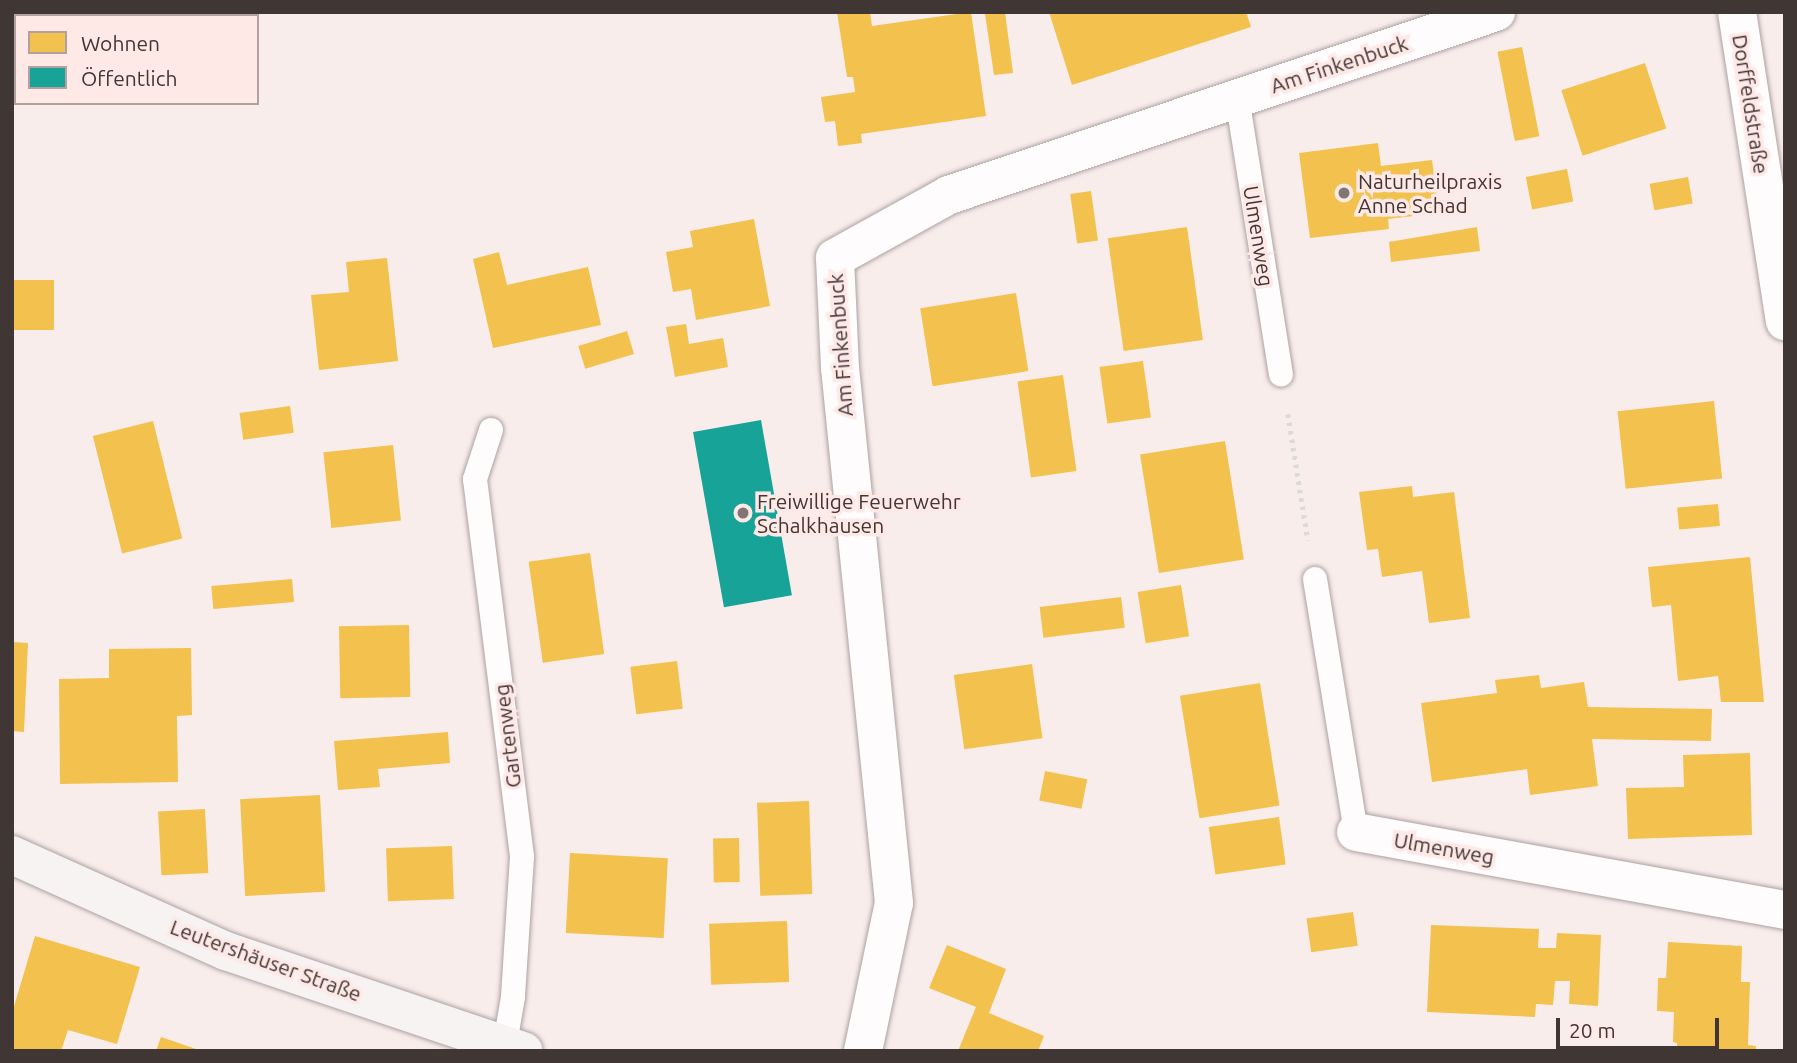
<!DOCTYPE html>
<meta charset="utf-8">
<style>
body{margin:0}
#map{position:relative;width:1797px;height:1063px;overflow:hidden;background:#f9edec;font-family:Ubuntu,sans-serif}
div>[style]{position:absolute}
.homes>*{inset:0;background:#f2c14e;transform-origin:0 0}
.public>*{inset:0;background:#17a398;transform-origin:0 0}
.path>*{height:4.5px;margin-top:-2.25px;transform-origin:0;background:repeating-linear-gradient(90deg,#ddd9d9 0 3.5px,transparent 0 8.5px)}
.roads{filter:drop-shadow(0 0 2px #aca2a1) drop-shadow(0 0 2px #aca2a1)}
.service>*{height:24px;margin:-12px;padding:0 12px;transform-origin:12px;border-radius:12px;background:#fefcfc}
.minor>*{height:38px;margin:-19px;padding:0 19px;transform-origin:19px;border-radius:19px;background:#fefcfc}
.secondary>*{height:38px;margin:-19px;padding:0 19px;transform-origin:19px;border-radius:19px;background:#f7f3f2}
.dots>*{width:19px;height:19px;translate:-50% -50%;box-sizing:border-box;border:4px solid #fee9e7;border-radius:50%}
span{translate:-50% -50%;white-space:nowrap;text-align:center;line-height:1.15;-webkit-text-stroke:7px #fee9e7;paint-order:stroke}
.street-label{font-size:21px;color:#403634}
.poi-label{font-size:21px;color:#403634}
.left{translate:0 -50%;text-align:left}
.frame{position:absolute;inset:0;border:14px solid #403634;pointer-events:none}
.legend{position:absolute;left:14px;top:14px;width:245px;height:91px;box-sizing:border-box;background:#fee9e7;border:2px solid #b2a19f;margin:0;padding:9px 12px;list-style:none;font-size:21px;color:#403634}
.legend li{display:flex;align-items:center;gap:14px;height:35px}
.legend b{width:35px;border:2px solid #b2a19f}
.scale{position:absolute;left:1556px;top:1018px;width:163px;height:32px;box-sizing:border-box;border:4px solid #403634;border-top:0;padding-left:9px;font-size:21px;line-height:24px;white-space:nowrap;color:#403634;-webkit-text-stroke:5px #fee9e7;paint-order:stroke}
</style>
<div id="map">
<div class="homes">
<i style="clip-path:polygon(837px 12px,870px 12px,872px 26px,971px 12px,986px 116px,861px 134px,862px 143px,838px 146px,835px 121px,825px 122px,821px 97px,855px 92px,853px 77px,847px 77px)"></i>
<i style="clip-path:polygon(999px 12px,1005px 12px,1013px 73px,994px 75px,985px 14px)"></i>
<i style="clip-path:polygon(1049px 12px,1246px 12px,1251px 27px,1072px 85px)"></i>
<i style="left:1522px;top:47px;width:91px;height:25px;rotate:79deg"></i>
<i style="left:1645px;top:63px;width:69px;height:88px;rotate:72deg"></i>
<i style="clip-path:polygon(1378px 143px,1381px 166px,1432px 160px,1439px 213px,1388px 219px,1389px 229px,1310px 238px,1299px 153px)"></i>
<i style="left:1567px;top:169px;width:33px;height:42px;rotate:79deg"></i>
<i style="left:1688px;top:177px;width:27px;height:39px;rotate:80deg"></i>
<i style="left:1091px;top:191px;width:50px;height:21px;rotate:82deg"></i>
<i style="clip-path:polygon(754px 219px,770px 306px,696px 320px,691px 289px,673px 292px,666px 252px,693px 247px,690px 231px)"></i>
<i style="left:1187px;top:227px;width:114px;height:80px;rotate:82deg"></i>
<i style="clip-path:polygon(1477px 227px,1480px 251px,1391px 262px,1389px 242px)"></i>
<i style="clip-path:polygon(499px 252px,507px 285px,588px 267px,601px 325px,493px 348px,473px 259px)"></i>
<i style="clip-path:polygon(387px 258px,398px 361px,319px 370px,311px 295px,349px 292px,346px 262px)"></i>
<i style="left:54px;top:280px;width:50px;height:42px;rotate:90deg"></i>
<i style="left:1016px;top:293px;width:79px;height:97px;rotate:81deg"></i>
<i style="clip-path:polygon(686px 324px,689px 344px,723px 338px,728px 367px,675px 377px,666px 327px)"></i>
<i style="left:627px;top:331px;width:24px;height:51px;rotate:73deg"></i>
<i style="left:1143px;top:361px;width:57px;height:44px;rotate:82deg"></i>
<i style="left:1063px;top:375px;width:97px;height:46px;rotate:82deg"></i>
<i style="left:1714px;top:401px;width:78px;height:97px;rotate:84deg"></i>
<i style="left:290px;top:406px;width:27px;height:51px;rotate:82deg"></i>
<i style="left:153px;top:421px;width:121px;height:62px;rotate:76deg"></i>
<i style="left:1225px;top:441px;width:120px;height:86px;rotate:81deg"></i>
<i style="left:393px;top:445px;width:76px;height:70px;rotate:84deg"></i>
<i style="clip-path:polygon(1412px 486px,1413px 497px,1454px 492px,1470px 618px,1429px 623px,1422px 571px,1382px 577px,1378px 549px,1367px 550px,1359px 492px)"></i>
<i style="left:1718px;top:504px;width:22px;height:41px;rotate:85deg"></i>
<i style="left:590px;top:553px;width:102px;height:62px;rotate:82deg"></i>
<i style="clip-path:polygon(1750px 557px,1764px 702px,1721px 702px,1718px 676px,1678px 681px,1671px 605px,1652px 607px,1648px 567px)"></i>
<i style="left:292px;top:579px;width:23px;height:81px;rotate:85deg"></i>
<i style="left:1181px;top:585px;width:52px;height:44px;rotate:81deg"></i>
<i style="left:1121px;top:597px;width:31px;height:82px;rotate:83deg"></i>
<i style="left:409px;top:625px;width:72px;height:70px;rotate:89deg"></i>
<i style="clip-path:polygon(12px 642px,28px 643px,24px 732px,12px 731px)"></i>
<i style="clip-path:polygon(191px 648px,192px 715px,177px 716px,178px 782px,60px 784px,59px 679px,109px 678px,109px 649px)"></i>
<i style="left:677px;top:661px;width:48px;height:47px;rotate:83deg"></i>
<i style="left:1032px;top:664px;width:75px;height:79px;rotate:82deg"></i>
<i style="clip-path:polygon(1539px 675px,1541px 688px,1584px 682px,1588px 707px,1712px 709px,1711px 741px,1592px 739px,1598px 786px,1530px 795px,1527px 769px,1432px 782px,1421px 703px,1497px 693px,1495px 680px)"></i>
<i style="left:1260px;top:683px;width:124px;height:81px;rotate:81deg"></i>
<i style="clip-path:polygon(448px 732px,450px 763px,378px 769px,380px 787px,338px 790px,334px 741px)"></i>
<i style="clip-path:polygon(1750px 753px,1752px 835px,1628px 839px,1626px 788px,1684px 787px,1683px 755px)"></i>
<i style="left:1045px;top:771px;width:43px;height:30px;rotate:11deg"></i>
<i style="left:320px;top:795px;width:97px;height:80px;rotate:87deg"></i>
<i style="left:809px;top:801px;width:93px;height:52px;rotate:88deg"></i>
<i style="left:205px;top:809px;width:64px;height:47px;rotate:87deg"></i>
<i style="left:1279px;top:817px;width:48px;height:71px;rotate:82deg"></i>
<i style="left:739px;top:838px;width:44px;height:26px;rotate:89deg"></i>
<i style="left:452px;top:846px;width:53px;height:66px;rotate:88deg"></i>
<i style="left:570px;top:853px;width:98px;height:80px;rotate:3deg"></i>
<i style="left:1353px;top:912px;width:34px;height:47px;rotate:82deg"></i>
<i style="left:787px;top:921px;width:61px;height:78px;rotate:88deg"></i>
<i style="clip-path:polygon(1431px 925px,1539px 929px,1538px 948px,1556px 948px,1557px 933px,1601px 935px,1598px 1006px,1569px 1004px,1570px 981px,1555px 981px,1553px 1005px,1536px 1004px,1535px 1017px,1427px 1012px)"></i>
<i style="clip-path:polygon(35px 936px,140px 967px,117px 1044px,68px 1030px,61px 1051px,12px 1051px,12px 1013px)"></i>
<i style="clip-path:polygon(1668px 942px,1742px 946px,1741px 982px,1750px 982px,1748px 1045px,1756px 1046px,1756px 1051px,1677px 1051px,1677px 1043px,1673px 1042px,1674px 1012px,1657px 1011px,1658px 978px,1666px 978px)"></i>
<i style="clip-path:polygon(947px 945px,1006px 969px,989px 1013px,1044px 1036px,1038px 1051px,958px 1051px,976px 1007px,929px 988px)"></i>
<i style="clip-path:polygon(161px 1037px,199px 1050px,199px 1051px,156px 1051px)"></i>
</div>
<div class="public">
<i style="left:761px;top:420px;width:178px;height:69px;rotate:80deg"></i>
</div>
<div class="path">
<i style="left:1288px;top:414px;width:128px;rotate:81deg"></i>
</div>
<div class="roads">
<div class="service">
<i style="left:1237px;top:97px;width:281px;rotate:81deg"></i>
<i style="left:491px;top:430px;width:52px;rotate:108.1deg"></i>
<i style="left:475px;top:479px;width:381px;rotate:82.9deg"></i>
<i style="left:522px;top:857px;width:140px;rotate:93.7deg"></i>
<i style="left:513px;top:997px;width:48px;rotate:99.7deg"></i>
<i style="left:1315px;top:579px;width:256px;rotate:80.8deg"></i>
</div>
<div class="minor">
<i style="left:1737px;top:12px;width:313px;rotate:81.2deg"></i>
<i style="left:1356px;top:832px;width:436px;rotate:10.3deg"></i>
<i style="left:863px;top:1051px;width:151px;rotate:-78.2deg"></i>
<i style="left:894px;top:903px;width:538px;rotate:-95.76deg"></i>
<i style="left:840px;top:368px;width:110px;rotate:-92.6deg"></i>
<i style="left:835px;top:258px;width:130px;rotate:-28.9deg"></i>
<i style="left:949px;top:195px;width:577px;rotate:-18.5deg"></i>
</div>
<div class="secondary">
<i style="left:12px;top:855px;width:235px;rotate:24.2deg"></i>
<i style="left:226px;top:951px;width:314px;rotate:18.6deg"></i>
</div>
</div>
<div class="dots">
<i style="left:1344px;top:193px;background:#817674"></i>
<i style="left:743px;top:513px;background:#817674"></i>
</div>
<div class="street-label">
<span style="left:1339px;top:64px;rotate:-18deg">Am Finkenbuck</span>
<span style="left:1751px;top:104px;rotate:81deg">Dorffeldstraße</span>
<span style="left:1259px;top:236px;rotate:81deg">Ulmenweg</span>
<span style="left:840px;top:345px;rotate:-94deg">Am Finkenbuck</span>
<span style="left:507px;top:736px;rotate:-97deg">Gartenweg</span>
<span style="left:1444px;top:848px;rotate:10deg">Ulmenweg</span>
<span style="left:266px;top:960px;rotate:20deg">Leutershäuser Straße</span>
</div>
<div class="poi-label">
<span class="left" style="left:1358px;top:193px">Naturheilpraxis<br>Anne Schad</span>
<span class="left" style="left:757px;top:513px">Freiwillige Feuerwehr<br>Schalkhausen</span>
</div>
<div class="frame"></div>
<ul class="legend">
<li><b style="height:19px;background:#f2c14e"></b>Wohnen</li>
<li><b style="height:19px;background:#17a398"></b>Öffentlich</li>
</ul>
<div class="scale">20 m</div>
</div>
